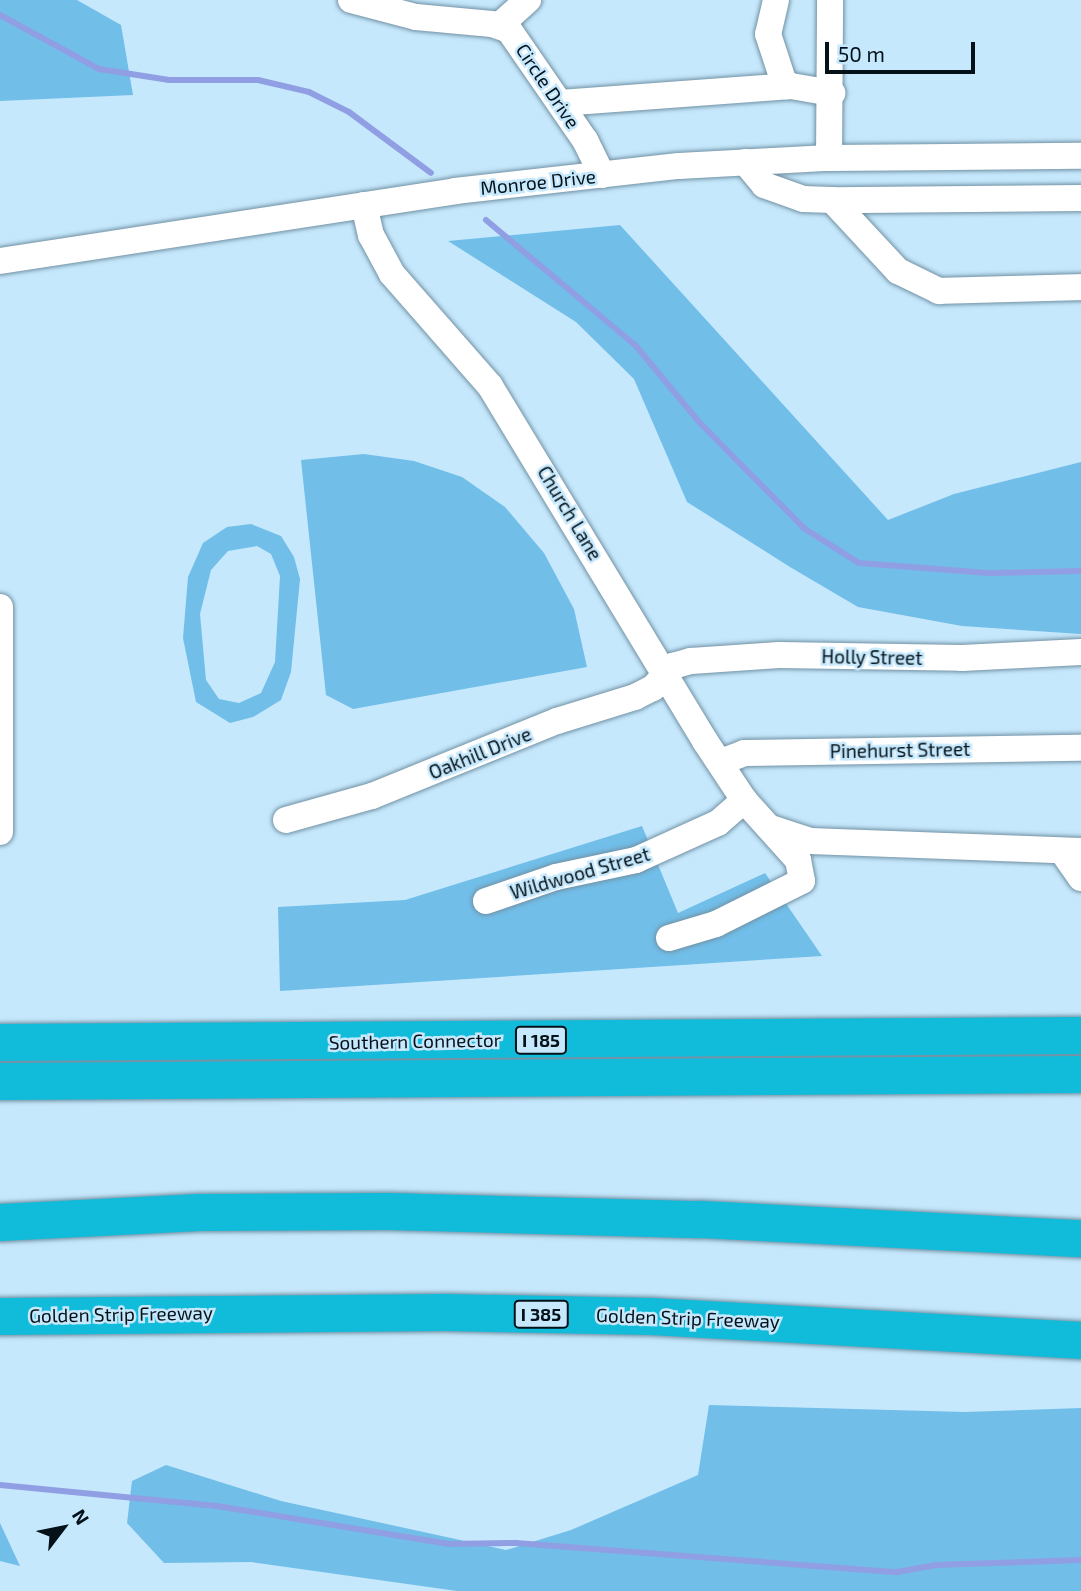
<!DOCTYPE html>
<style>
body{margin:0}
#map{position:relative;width:1081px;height:1591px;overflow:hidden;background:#c6e8fc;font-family:"Exo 2",sans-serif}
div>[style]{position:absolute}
.green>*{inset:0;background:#71bee9}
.stream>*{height:6px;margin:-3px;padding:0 3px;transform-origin:3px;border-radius:3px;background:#909fe3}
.roads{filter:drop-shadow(0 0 2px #7291a4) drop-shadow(0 0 2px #7291a4)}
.minor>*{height:26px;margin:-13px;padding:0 13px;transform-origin:13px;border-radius:13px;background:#fff}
.highway>*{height:37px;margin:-18.5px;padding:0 18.5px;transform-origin:18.5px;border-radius:18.5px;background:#11bcda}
span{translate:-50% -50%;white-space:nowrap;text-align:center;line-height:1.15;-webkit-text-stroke:5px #c6e8fc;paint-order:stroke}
.shield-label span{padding:2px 5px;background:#c6e8fc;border:2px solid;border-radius:5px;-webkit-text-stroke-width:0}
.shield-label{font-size:18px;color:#051118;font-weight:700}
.street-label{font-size:19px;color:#051118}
.north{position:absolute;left:28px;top:1493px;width:70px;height:70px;-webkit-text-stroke:5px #c6e8fc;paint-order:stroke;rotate:58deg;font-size:19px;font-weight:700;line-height:28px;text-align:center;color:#051118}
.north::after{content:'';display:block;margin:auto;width:24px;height:32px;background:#051118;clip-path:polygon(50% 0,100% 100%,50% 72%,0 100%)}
.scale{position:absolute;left:825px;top:42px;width:150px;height:32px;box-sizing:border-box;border:4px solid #051118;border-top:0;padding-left:9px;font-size:21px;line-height:24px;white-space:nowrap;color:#051118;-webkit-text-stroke:5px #c6e8fc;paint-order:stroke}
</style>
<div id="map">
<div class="green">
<i style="clip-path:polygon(0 0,77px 0,121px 25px,133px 95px,0 101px)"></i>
<i style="clip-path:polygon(620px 225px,888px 520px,954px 494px,1081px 462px,1081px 634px,962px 626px,858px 607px,790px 567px,687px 502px,634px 379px,576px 322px,448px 241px)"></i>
<i style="clip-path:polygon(364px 454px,414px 461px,462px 477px,505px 507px,544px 553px,574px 609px,587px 667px,353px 709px,326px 695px,301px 460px)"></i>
<i style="clip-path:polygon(evenodd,251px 524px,281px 536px,294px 557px,300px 579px,291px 672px,281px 700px,253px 717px,230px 723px,196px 702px,183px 638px,188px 577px,203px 543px,227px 527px,251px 524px,257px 546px,271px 554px,280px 576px,275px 662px,261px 693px,239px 703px,219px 699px,206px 680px,200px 614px,211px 570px,228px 551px,257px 546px)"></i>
<i style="clip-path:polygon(642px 826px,678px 913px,765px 873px,822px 956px,280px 991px,278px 907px,405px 900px)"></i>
<i style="clip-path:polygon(709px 1405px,965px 1412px,1081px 1408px,1081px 1591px,457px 1591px,251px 1562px,164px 1563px,127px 1523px,132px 1481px,166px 1465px,281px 1501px,506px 1550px,571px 1530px,698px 1475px)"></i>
<i style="clip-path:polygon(0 1523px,20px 1566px,0 1561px)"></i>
</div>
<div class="stream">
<i style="left:0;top:15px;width:113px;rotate:28.6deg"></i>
<i style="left:99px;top:69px;width:71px;rotate:8.9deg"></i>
<i style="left:169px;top:80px;width:89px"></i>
<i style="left:258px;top:80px;width:52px;rotate:13.2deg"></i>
<i style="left:309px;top:92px;width:45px;rotate:26.6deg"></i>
<i style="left:349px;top:112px;width:102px;rotate:36.6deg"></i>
<i style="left:486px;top:220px;width:196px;rotate:40deg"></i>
<i style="left:636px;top:346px;width:100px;rotate:50.3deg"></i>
<i style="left:700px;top:423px;width:149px;rotate:45.3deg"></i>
<i style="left:805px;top:529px;width:64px;rotate:32.2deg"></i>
<i style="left:859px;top:563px;width:130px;rotate:4.4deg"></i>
<i style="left:989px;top:573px;width:92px;rotate:-1.2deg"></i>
<i style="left:0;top:1485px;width:218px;rotate:5.5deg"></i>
<i style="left:217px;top:1506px;width:235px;rotate:9.3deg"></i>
<i style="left:449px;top:1544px;width:67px;rotate:-0.9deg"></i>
<i style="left:516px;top:1543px;width:382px;rotate:4.4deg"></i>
<i style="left:897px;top:1572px;width:40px;rotate:-10deg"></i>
<i style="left:936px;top:1565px;width:145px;rotate:-2deg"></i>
</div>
<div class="roads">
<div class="minor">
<i style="left:351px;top:0;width:67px;rotate:14.7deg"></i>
<i style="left:416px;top:17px;width:76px;rotate:5.3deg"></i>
<i style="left:492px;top:24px;width:18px;rotate:19deg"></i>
<i style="left:509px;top:30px;width:134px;rotate:55.4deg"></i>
<i style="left:585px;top:140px;width:39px;rotate:64deg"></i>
<i style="left:776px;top:0;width:35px;rotate:103deg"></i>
<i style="left:768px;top:34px;width:55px;rotate:71.9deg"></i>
<i style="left:500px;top:25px;width:38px;rotate:-42deg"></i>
<i style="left:560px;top:103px;width:232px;rotate:-4.2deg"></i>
<i style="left:791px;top:86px;width:42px;rotate:9.7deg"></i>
<i style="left:829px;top:158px;width:158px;rotate:-89.6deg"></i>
<i style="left:745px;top:162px;width:30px;rotate:50deg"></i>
<i style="left:764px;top:185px;width:41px;rotate:19.7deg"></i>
<i style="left:803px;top:199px;width:29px;rotate:2deg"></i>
<i style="left:1081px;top:198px;width:249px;rotate:179.5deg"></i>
<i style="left:832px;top:200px;width:97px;rotate:47.1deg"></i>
<i style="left:898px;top:271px;width:46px;rotate:26deg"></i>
<i style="left:939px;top:291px;width:142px;rotate:-1.6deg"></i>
<i style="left:364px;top:205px;width:31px;rotate:77deg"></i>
<i style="left:371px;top:235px;width:44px;rotate:61.7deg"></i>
<i style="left:392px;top:274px;width:149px;rotate:48.8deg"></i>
<i style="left:490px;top:386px;width:415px;rotate:58.8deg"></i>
<i style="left:705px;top:741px;width:71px;rotate:56.5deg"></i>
<i style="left:744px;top:800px;width:81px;rotate:48deg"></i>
<i style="left:798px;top:860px;width:21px;rotate:79deg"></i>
<i style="left:802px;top:881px;width:96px;rotate:153.4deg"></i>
<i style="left:716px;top:924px;width:49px;rotate:163.4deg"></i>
<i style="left:0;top:261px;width:460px;rotate:-8.7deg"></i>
<i style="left:455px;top:191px;width:225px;rotate:-6.4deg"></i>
<i style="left:679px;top:166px;width:150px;rotate:-3.1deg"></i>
<i style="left:829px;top:158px;width:252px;rotate:-0.5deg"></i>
<i style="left:0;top:607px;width:225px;rotate:90deg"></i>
<i style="left:721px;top:762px;width:25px;rotate:-21deg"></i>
<i style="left:744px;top:753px;width:337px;rotate:-0.9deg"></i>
<i style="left:286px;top:820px;width:89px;rotate:-15.6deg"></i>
<i style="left:372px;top:796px;width:200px;rotate:-22.1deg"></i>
<i style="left:557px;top:721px;width:82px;rotate:-17.1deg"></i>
<i style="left:635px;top:697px;width:20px;rotate:-27deg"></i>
<i style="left:653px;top:688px;width:30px;rotate:-48deg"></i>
<i style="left:673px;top:666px;width:19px;rotate:-16deg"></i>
<i style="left:691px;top:661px;width:88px;rotate:-3.9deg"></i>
<i style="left:779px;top:655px;width:183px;rotate:0.9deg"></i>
<i style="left:962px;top:658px;width:119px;rotate:-2.9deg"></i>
<i style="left:771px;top:828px;width:41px;rotate:18.4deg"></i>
<i style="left:810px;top:841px;width:271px;rotate:2.1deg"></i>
<i style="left:1062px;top:851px;width:33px;rotate:55deg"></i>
<i style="left:486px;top:901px;width:74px;rotate:-18.9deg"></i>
<i style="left:556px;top:877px;width:82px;rotate:-12deg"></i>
<i style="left:636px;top:860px;width:90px;rotate:-24.3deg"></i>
<i style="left:718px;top:823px;width:35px;rotate:-41deg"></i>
</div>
<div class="highway">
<i style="left:0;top:1042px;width:1081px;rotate:-0.37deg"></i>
<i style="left:0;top:1081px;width:1081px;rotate:-0.37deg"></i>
<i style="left:0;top:1222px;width:199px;rotate:-2.9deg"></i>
<i style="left:199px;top:1212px;width:189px;rotate:-0.3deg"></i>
<i style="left:388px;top:1211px;width:312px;rotate:1.5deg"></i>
<i style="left:700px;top:1219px;width:381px;rotate:2.9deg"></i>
<i style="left:0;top:1316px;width:445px;rotate:-0.5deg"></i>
<i style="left:445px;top:1312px;width:207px;rotate:1.1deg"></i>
<i style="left:652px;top:1316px;width:430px;rotate:3.2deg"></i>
</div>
</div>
<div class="shield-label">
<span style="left:541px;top:1040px">I 185</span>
<span style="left:541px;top:1314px">I 385</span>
</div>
<div class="street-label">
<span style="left:548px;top:86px;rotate:56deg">Circle Drive</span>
<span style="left:538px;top:182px;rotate:-6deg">Monroe Drive</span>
<span style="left:570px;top:513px;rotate:59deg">Church Lane</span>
<span style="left:872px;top:657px;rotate:1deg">Holly Street</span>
<span style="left:900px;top:750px;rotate:-1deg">Pinehurst Street</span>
<span style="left:480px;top:753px;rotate:-22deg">Oakhill Drive</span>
<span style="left:580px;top:873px;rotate:-16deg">Wildwood Street</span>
<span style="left:415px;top:1041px;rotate:-1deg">Southern Connector</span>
<span style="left:121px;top:1314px;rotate:-1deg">Golden Strip Freeway</span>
<span style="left:688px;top:1318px;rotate:2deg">Golden Strip Freeway</span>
</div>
<div class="north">N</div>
<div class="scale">50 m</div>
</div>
